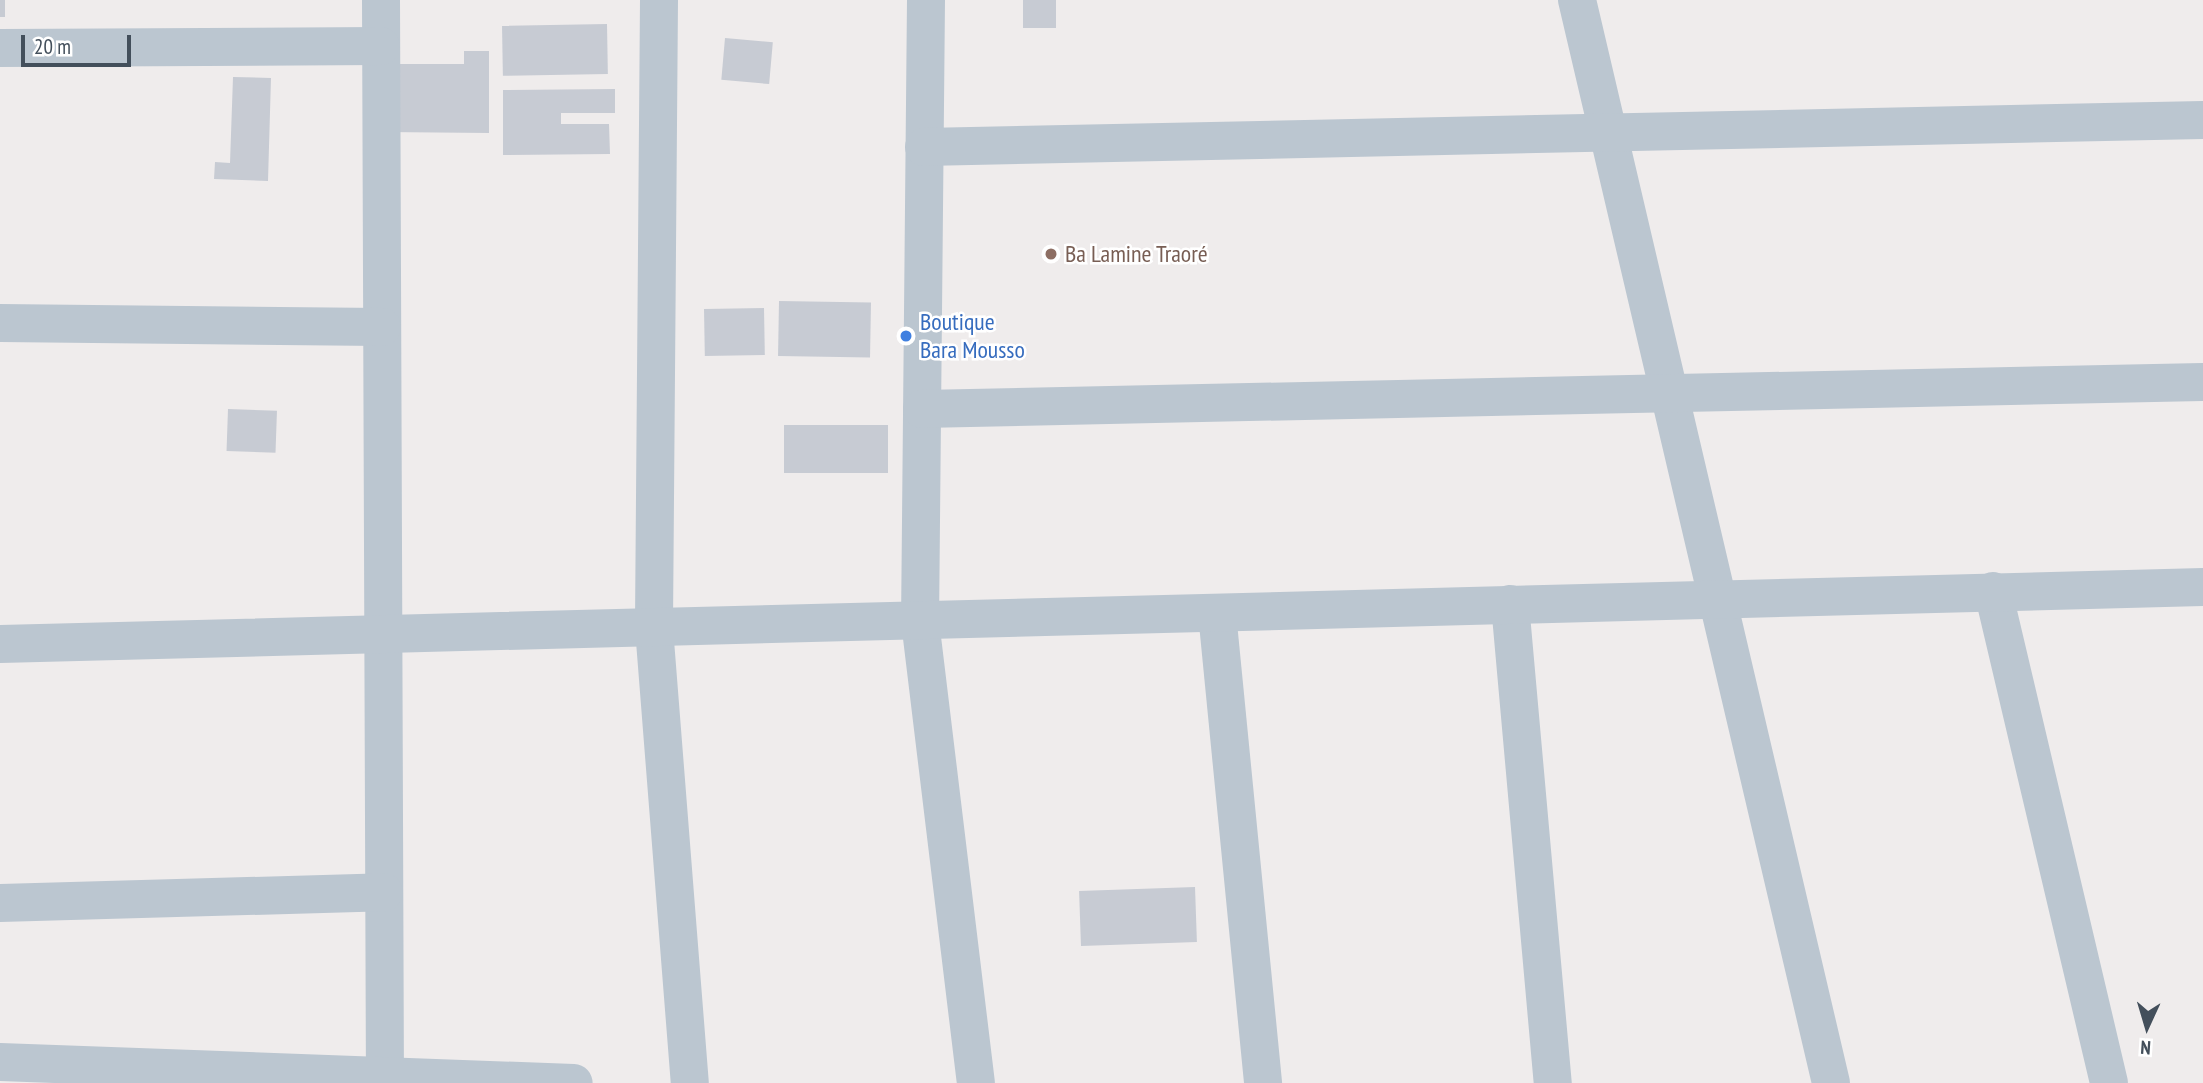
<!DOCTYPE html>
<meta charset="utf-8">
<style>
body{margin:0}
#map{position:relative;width:2203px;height:1083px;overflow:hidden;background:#efecec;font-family:"PT Sans Narrow",sans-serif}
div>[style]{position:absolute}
.building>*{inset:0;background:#c7cbd3;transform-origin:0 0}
.minor>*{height:38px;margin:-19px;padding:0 19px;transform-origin:19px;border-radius:19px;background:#bbc6d0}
.dots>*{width:19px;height:19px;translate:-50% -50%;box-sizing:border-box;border:4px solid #fff;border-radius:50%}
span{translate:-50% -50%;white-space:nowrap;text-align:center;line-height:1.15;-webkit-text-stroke:5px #fff;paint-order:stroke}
.education-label{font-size:24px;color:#785e54}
.left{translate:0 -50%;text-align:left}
.shop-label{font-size:24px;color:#366cbe}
.north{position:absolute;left:2112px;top:992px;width:70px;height:70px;-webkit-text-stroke:5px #fff;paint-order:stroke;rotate:184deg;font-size:19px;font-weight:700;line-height:28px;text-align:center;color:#434f5b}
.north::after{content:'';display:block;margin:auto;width:24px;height:32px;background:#434f5b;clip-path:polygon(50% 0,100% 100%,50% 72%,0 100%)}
.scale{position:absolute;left:21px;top:35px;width:110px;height:32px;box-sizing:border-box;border:4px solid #434f5b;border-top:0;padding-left:9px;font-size:21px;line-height:24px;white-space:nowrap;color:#434f5b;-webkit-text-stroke:5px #fff;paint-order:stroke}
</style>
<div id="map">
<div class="building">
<i style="left:0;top:0;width:5px;height:17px"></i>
<i style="left:1023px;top:0;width:33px;height:28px"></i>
<i style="left:607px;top:24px;width:50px;height:105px;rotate:89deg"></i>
<i style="left:725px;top:38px;width:48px;height:42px;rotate:5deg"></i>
<i style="clip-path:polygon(464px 51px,489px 51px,489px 133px,384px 132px,385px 64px,464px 64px)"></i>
<i style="clip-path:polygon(233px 77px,271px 78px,268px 181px,214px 179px,215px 162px,230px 163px)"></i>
<i style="clip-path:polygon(615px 89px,615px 113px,561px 113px,561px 124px,609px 124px,610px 154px,503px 155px,503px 90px)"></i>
<i style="left:779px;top:301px;width:92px;height:55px;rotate:1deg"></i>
<i style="left:764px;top:308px;width:47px;height:60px;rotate:89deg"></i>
<i style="left:228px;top:409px;width:49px;height:42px;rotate:2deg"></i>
<i style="left:784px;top:425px;width:104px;height:48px"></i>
<i style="left:1195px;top:887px;width:55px;height:116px;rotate:88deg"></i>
</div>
<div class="minor">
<i style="left:381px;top:0;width:1076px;rotate:89.79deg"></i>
<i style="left:659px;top:0;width:628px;rotate:90.46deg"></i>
<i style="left:654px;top:628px;width:456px;rotate:85.5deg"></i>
<i style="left:926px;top:0;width:621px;rotate:90.55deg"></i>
<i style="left:920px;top:621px;width:465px;rotate:83.1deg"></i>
<i style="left:1577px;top:0;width:1112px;rotate:76.8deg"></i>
<i style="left:0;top:48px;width:381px;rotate:-0.3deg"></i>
<i style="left:924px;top:147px;width:1279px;rotate:-1.21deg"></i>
<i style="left:0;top:323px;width:382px;rotate:0.6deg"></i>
<i style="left:922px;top:409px;width:1281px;rotate:-1.21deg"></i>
<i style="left:1993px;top:591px;width:505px;rotate:76.73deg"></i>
<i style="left:1510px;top:604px;width:481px;rotate:84.9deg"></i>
<i style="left:1217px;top:613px;width:472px;rotate:84.4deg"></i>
<i style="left:0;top:644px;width:2204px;rotate:-1.48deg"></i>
<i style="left:0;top:903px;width:384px;rotate:-1.6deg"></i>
<i style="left:0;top:1062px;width:574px;rotate:2.1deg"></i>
</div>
<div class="dots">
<i style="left:1051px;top:254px;background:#8d6e63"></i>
<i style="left:906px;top:336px;background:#3f7fe0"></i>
</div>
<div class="education-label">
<span class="left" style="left:1065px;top:254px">Ba Lamine Traoré</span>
</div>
<div class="shop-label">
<span class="left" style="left:920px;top:336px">Boutique<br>Bara Mousso</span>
</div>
<div class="north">N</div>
<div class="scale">20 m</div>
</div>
